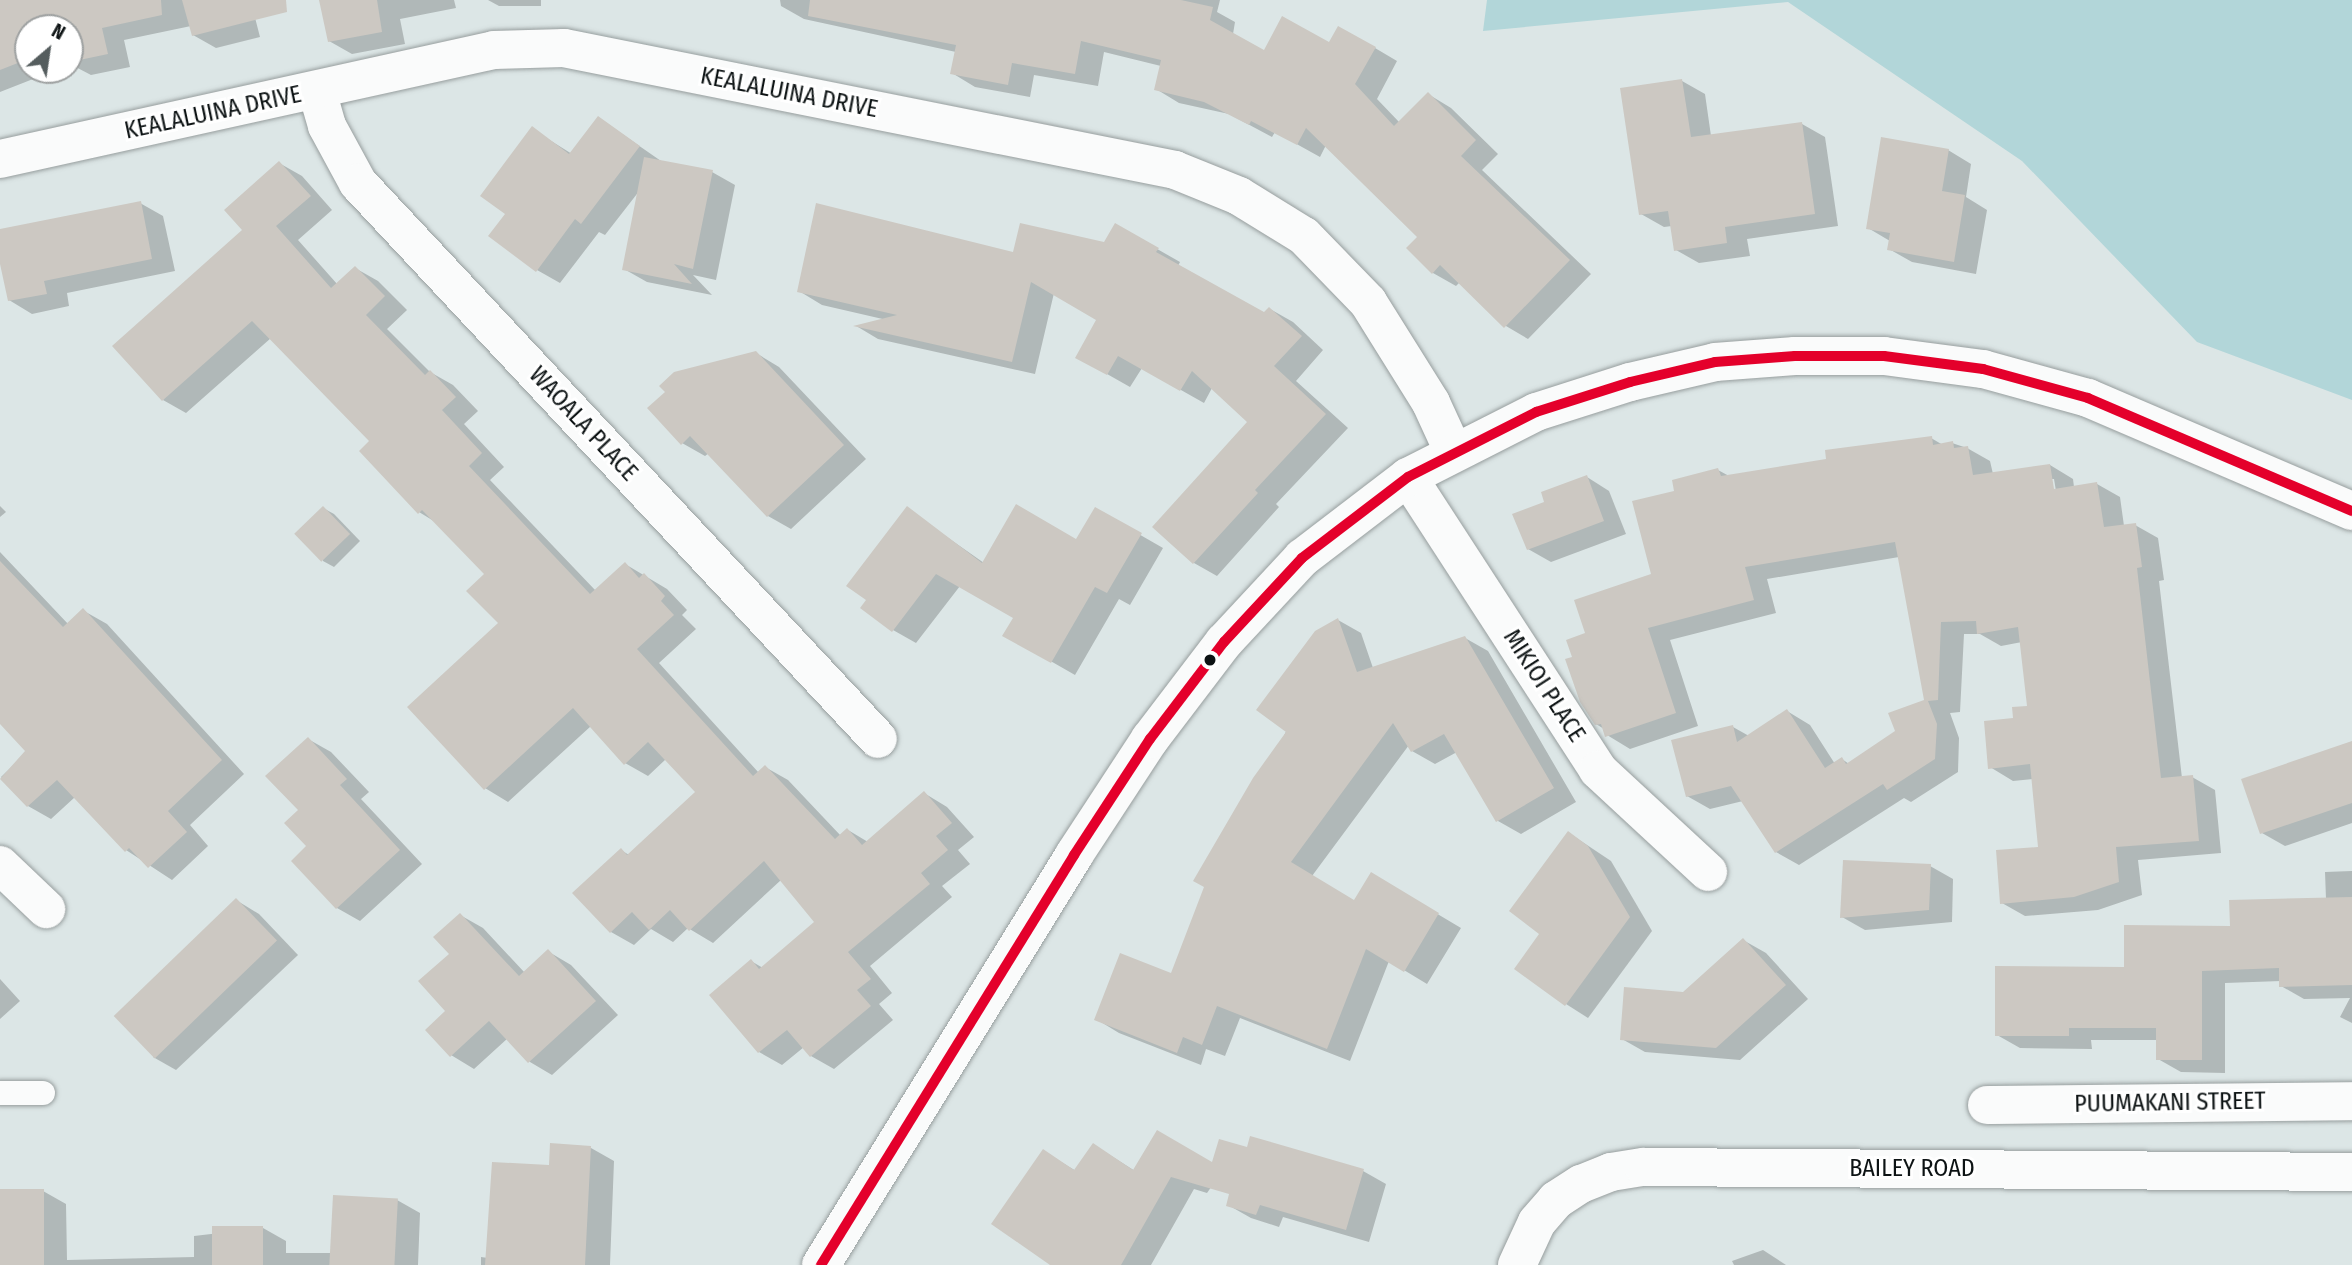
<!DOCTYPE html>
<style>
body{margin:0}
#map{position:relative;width:2352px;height:1265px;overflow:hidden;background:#dce6e6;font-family:"Fira Sans Condensed",sans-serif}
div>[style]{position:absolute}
.green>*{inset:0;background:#b2d6d9}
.shadow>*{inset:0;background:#0003}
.building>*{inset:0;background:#ccc8c2;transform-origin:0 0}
.roads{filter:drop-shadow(0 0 2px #979e9e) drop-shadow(0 0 2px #979e9e)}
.lane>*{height:24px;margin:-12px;padding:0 12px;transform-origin:12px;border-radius:12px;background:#fafbfb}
.street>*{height:38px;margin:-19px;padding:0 19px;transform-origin:19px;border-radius:19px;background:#fafbfb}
.secondary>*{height:38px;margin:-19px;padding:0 19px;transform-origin:19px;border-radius:19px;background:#fafbfb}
.bus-1>*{height:10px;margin:-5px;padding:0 5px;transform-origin:5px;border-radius:5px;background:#e4002b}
.dots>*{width:19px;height:19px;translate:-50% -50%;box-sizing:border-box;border:4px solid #fff;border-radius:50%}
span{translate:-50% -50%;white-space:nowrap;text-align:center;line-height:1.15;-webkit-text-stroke:6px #fff;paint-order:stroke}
.street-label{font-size:24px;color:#0d1314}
.north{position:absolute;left:14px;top:14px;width:70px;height:70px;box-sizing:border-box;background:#fff;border:2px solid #9ea1a1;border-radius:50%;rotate:29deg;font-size:19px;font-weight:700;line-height:28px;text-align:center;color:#0d1314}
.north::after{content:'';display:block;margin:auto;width:24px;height:32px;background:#555d5e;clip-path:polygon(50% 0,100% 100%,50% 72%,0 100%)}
</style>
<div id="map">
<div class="green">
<i style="clip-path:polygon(1487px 0,2352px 0,2352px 400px,2197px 342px,2022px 161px,1788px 2px,1483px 31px)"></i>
</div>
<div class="shadow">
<i style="clip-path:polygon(0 0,260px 0,251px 2px,260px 37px,216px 48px,193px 35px,191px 26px,124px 40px,130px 67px,91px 75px,70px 64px,70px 28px,28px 28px,28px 70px,56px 70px,0 92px)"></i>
<i style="clip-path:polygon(321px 0,454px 0,456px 8px,400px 19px,405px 44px,352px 54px,329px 41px)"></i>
<i style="clip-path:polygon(488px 0,541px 0,541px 6px,499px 6px)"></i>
<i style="clip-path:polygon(780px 0,1220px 0,1217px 12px,1235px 22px,1233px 34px,1265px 53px,1330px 44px,1375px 48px,1397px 61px,1377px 99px,1400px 123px,1428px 94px,1451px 108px,1498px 154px,1482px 170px,1591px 274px,1528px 339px,1506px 326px,1460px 282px,1456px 286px,1433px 273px,1408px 248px,1419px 237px,1326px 145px,1320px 157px,1275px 132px,1272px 137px,1229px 114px,1179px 103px,1156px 89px,1161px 66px,1104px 52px,1098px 86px,1034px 75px,1030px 97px,975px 87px,952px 73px,956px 52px,804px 19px,781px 6px)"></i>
<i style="clip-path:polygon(1682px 81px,1705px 94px,1711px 136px,1802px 124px,1825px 137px,1838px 226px,1747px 239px,1750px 256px,1699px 263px,1676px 250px,1672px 226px,1664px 227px,1641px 214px)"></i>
<i style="clip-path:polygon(599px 118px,661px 161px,712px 172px,735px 185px,716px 280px,693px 275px,712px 295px,647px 282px,624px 269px,640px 190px,605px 235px,599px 232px,560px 283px,537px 270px,507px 214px,532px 129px,572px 154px)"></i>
<i style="clip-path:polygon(1948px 150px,1971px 164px,1966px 197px,1987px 210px,1976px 274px,1912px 262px,1889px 249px,1890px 241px,1868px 228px)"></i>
<i style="clip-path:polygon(279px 163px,302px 176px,332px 210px,298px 240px,338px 285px,355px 268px,378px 281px,407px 310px,387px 329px,430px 372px,453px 385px,478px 411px,464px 424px,504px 467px,490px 480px,596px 591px,625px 564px,667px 589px,687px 610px,682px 615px,696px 629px,659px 663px,759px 773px,765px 767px,788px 780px,841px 836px,848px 830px,868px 842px,924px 793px,947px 807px,974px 837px,958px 850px,970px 864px,942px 886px,952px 897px,870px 966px,892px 993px,879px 1004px,893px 1020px,834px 1069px,811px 1056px,804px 1047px,782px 1065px,759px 1052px,751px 961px,763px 968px,816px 922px,781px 880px,713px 943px,688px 928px,673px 942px,651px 929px,634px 945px,611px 932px,621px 850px,629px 855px,697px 792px,666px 759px,648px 776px,625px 763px,591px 726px,508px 802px,485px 788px,500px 623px,486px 574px,437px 523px,419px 512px,371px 441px,271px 338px,186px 413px,163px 400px)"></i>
<i style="clip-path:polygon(140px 203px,163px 216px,175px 271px,67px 293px,69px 306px,32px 314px,9px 300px,0 255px,0 231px)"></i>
<i style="clip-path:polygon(1115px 225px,1180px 262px,1178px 266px,1265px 314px,1270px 309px,1293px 322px,1323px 350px,1296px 381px,1348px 428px,1276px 504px,1279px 507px,1217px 576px,1194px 563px,1155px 527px,1249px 422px,1212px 388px,1204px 403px,1142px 368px,1130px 387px,1077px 357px,1099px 320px,1054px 293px,1035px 374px,878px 339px,858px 327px,887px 320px,822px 305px,799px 291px,1014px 254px,1104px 244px)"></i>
<i style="clip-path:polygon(756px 353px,779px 367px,866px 459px,791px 529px,768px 516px,709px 453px,705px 456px,682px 443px)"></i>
<i style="clip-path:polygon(evenodd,1931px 438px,1943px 445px,1952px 443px,1967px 448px,1990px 461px,1993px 474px,2050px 465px,2073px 479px,2074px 487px,2097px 484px,2120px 497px,2124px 526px,2135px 525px,2158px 538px,2164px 580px,2159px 581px,2182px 778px,2192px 777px,2215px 790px,2221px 853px,2138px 860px,2142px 895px,2098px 910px,2025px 916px,2002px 903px,2040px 848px,2033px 779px,2013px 781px,1990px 767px,2015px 719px,2029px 708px,2022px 642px,2001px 646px,1980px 634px,1964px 634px,1960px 712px,1950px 713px,1959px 738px,1958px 772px,1911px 802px,1904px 798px,1799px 865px,1776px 852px,1743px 801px,1710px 809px,1687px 796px,1733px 727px,1749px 736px,1787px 711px,1810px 725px,1835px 764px,1842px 759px,1849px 764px,1897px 732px,1926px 701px,1899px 557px,1767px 579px,1776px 613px,1670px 640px,1698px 726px,1630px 749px,1607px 735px,1604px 729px,1596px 724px,1574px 658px,1588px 635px,1653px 575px,1676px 493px,1718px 470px,1729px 476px,1828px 460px,1931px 438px,2051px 479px,2054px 479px,2057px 497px,2054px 498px,2051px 479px)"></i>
<i style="clip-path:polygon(1587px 477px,1609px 491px,1626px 534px,1551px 562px,1528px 549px,1547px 503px)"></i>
<i style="clip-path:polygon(0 506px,6px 512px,0 517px)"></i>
<i style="clip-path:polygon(323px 508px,334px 514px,360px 541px,334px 567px,323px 561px)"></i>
<i style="clip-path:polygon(907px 509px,984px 563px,1077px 541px,1095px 509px,1163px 548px,1130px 605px,1119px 599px,1075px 675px,1005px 635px,1015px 618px,960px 586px,916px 643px,893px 630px)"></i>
<i style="clip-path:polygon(0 552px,69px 625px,84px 611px,107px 624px,244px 774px,190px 825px,208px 846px,172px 880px,126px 850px,75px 797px,51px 819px,28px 806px,1px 777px,28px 751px,0 721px)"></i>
<i style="clip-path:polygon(1338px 620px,1361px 633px,1373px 668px,1465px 638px,1488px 651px,1576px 802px,1521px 834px,1498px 821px,1457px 752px,1435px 764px,1412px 751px,1409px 745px,1312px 876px,1355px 902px,1372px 875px,1461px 928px,1427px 984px,1389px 961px,1350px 1061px,1240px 1018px,1225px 1056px,1206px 1049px,1201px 1065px,1119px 1033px,1096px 1019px,1172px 976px)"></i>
<i style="clip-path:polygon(308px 739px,331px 752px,369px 792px,361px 799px,422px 864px,360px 921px,337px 908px,309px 846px)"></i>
<i style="clip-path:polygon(2352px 743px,2352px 823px,2285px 846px,2262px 833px)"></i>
<i style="clip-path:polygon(1569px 833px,1611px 861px,1652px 931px,1588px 1018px,1566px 1004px,1542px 933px)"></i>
<i style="clip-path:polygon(1930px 866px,1953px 879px,1952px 922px,1865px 930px,1842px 917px)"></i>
<i style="clip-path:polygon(2352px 871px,2352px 1023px,2340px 1017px,2350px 998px,2304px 999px,2281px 986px,2281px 981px,2225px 983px,2225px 1073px,2181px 1072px,2158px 1059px,2158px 1040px,2091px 1040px,2092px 1049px,2020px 1048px,1997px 1035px,2126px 968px,2231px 928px,2326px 899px,2325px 872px)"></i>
<i style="clip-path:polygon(236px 900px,259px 914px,298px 955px,176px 1070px,153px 1057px)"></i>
<i style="clip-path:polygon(460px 915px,483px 928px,525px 973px,549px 952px,571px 965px,618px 1015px,552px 1075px,530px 1062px,508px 1038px,474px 1069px,451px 1055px,447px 1011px,451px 954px)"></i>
<i style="clip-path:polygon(1743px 940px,1766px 953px,1808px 999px,1740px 1060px,1645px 1052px,1622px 1039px,1684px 994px)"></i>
<i style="clip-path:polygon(0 979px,20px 1001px,0 1019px)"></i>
<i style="clip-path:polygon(552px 1145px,591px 1148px,614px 1161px,610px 1265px,481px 1265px,481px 1257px,488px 1258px,551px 1167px)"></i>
<i style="clip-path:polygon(1094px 1145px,1135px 1171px,1223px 1170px,1207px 1193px,1194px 1189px,1151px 1265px,1053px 1265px,1043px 1151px,1076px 1171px)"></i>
<i style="clip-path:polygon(1363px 1171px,1386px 1184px,1369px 1242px,1283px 1217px,1279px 1227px,1251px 1218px,1228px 1205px)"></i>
<i style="clip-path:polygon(0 1191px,43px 1191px,66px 1204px,67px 1260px,194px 1257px,194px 1236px,263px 1228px,286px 1241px,286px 1253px,332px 1253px,397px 1200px,420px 1213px,418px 1265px,0 1265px)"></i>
<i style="clip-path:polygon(1763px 1250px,1786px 1265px,1734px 1265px,1732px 1261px)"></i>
</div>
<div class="building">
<i style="clip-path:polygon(0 0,161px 0,162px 15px,102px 28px,108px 54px,70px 62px,70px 28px,28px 28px,28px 59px,0 70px)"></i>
<i style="clip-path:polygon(182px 0,286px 0,287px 12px,192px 36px)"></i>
<i style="clip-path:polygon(319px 0,377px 0,382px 32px,328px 42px)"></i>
<i style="clip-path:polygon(810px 0,1181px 0,1213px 7px,1210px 20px,1264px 50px,1282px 16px,1329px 42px,1338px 26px,1376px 47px,1355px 84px,1394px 126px,1428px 92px,1476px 140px,1461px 156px,1570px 260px,1504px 328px,1440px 265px,1432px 274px,1406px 248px,1417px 237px,1306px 128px,1297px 145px,1251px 121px,1249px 125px,1204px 102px,1154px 90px,1161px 60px,1081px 41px,1075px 74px,1012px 63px,1008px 85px,950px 74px,956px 45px,808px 16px)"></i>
<i style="clip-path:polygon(1682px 79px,1691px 137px,1802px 122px,1815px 214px,1725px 227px,1727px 243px,1674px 251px,1668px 211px,1639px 215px,1620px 88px)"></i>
<i style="clip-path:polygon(598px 116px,640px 146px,581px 224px,575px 219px,536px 272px,488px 236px,505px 214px,480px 196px,532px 126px,569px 154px)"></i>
<i style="clip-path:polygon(1881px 137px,1949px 149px,1942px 191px,1965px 195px,1954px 262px,1887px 250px,1890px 233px,1866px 229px)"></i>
<i style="clip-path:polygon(644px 157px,713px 170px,693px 269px,674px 264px,692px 284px,622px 270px)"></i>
<i style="clip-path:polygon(279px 161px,311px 196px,276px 226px,331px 288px,355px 266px,385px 296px,366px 315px,425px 375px,430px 370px,456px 397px,442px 410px,482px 453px,469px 466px,590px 594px,625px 562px,639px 578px,644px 573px,665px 596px,661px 601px,674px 615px,637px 649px,753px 776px,765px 765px,835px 839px,847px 828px,862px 845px,924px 791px,952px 823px,936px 836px,948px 850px,921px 873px,930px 884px,848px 952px,871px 979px,857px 990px,871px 1006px,810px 1057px,787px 1030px,758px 1053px,709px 995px,751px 959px,759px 969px,814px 922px,764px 861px,689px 931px,670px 910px,649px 930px,632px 912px,610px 933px,572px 893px,621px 848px,627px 855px,695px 792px,648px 742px,624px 765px,573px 708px,484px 790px,407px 707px,498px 623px,466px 591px,484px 574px,422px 510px,418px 514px,359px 451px,369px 441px,252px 321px,162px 401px,112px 346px,242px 230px,224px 210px)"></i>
<i style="clip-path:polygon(141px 201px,152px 259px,44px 281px,47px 294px,8px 301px,0 264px,0 229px)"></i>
<i style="clip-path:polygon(816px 203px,1013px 252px,1020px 223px,1104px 242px,1115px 223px,1159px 248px,1156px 252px,1264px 312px,1269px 307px,1302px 336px,1274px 366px,1326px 414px,1255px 490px,1258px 493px,1193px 564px,1152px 527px,1247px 422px,1192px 371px,1180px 391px,1118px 356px,1107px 375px,1075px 358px,1096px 320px,1031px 282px,1012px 362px,853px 326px,897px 315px,797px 292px)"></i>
<i style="clip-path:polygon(756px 351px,844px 445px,767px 517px,690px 436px,681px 445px,647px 408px,665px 392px,659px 386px,674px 372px)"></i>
<i style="clip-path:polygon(1932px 436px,1933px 445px,1953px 441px,1954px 448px,1968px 446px,1973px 475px,2050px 464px,2054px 489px,2097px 482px,2104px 527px,2136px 523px,2142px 567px,2137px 568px,2161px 778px,2193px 775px,2199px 841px,2116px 847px,2119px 882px,2074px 897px,2000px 904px,1996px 850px,2038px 847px,2030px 764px,1988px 769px,1984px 721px,2013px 718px,2012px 707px,2027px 706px,2018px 627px,1977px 634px,1976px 621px,1941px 622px,1938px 700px,1928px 701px,1937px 724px,1935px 759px,1887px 790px,1883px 784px,1775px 853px,1731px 786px,1686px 797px,1671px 740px,1733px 725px,1737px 742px,1787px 709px,1825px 768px,1842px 757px,1846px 764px,1895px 731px,1888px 713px,1924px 700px,1895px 542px,1745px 567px,1754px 600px,1648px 628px,1676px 713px,1605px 737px,1601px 724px,1595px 725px,1580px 702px,1565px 659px,1572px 657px,1566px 640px,1585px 633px,1574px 600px,1651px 574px,1632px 501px,1674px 491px,1672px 480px,1718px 468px,1721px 476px,1826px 459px,1825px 450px)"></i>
<i style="clip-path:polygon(1587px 475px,1604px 521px,1527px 550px,1512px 514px,1544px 502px,1541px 492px)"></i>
<i style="clip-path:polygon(1016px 504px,1076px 539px,1095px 507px,1142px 533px,1107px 593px,1095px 587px,1051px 663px,1002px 636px,1013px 618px,936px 574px,892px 632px,860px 608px,866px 600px,846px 586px,907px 506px,982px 563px)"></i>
<i style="left:323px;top:506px;width:39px;height:40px;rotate:46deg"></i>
<i style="clip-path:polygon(0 561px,63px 627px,83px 608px,222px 760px,168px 811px,187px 832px,148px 868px,129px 848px,125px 852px,57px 780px,27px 807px,0 779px,25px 751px,0 724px)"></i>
<i style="clip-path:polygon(1338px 618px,1357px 672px,1465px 636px,1554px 788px,1496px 822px,1444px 734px,1411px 752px,1393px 723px,1291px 862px,1354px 900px,1371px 872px,1439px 913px,1404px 972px,1366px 949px,1327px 1049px,1217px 1006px,1202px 1045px,1183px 1037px,1177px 1053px,1094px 1020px,1120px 953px,1171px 973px,1204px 887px,1193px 881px,1253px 778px,1286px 732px,1256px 710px,1315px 631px)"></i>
<i style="clip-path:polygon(308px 737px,347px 779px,340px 785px,400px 850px,336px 909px,291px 861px,306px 846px,284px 823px,298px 810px,265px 776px)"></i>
<i style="clip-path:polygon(2352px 741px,2352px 803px,2260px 834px,2241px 779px)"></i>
<i style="clip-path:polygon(1568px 831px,1588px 846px,1630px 917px,1565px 1006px,1514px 969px,1539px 934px,1509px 911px)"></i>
<i style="clip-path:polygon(1843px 860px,1931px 864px,1929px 910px,1840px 918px)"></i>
<i style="clip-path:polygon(2352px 897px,2352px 985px,2279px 987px,2279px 968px,2202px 971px,2202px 1060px,2156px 1060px,2156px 1028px,2069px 1028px,2069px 1036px,1995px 1036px,1995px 966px,2124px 967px,2124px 925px,2230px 926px,2229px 900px)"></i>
<i style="left:236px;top:898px;width:59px;height:170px;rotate:46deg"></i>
<i style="clip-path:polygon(460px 913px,519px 976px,548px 949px,596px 1001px,528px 1063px,489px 1021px,450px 1057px,425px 1030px,445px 1011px,418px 981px,449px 954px,433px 937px)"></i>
<i style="clip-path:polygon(1743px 938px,1786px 985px,1716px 1048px,1620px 1040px,1624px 987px,1683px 992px)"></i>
<i style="clip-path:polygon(1157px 1130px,1212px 1162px,1219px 1139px,1247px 1147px,1250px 1136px,1364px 1169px,1346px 1230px,1260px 1205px,1256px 1215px,1226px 1206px,1229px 1194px,1171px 1177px,1121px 1265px,1050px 1265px,991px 1224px,1043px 1149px,1074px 1170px,1093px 1143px,1133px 1170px)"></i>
<i style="clip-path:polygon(550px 1143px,591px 1146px,585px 1265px,485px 1265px,492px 1162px,549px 1165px)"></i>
<i style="left:44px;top:1189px;width:76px;height:44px;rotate:90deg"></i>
<i style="left:333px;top:1195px;width:65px;height:70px;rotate:3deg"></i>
<i style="left:212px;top:1226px;width:51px;height:39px"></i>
</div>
<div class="roads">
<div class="lane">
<i style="left:0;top:1093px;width:43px"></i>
</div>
<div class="street">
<i style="left:317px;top:91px;width:36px;rotate:74deg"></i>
<i style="left:327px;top:126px;width:65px;rotate:61.5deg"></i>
<i style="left:358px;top:183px;width:761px;rotate:46.92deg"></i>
<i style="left:0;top:159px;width:506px;rotate:-12.44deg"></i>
<i style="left:494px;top:50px;width:70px;rotate:-1.6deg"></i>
<i style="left:564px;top:48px;width:623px;rotate:11.29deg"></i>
<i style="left:1175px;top:170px;width:69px;rotate:22.1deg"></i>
<i style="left:1239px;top:196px;width:76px;rotate:31.6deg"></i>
<i style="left:1304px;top:236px;width:92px;rotate:45.9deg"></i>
<i style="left:1368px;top:302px;width:119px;rotate:58deg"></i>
<i style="left:1431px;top:403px;width:55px;rotate:65.3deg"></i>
<i style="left:1408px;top:477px;width:349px;rotate:57deg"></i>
<i style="left:1598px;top:770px;width:150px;rotate:42.8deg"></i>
<i style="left:0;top:865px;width:64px;rotate:43.7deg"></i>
<i style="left:1987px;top:1105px;width:365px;rotate:-0.6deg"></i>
<i style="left:1517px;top:1265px;width:47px;rotate:-65.1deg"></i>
<i style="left:1537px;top:1222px;width:29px;rotate:-49deg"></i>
<i style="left:1556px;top:1200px;width:30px;rotate:-33deg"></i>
<i style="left:1581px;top:1184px;width:32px;rotate:-22deg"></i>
<i style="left:1611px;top:1172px;width:33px;rotate:-9deg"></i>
<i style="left:1644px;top:1167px;width:708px;rotate:0.4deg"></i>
</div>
<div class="secondary">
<i style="left:821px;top:1265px;width:482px;rotate:-58.3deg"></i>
<i style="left:1074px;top:855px;width:139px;rotate:-56.8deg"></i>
<i style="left:1150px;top:739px;width:122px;rotate:-52.7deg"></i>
<i style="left:1224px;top:642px;width:115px;rotate:-47.1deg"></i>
<i style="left:1302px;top:558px;width:133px;rotate:-37.4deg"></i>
<i style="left:1408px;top:477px;width:144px;rotate:-26.9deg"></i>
<i style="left:1536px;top:412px;width:99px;rotate:-17.7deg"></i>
<i style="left:1630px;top:382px;width:87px;rotate:-13.2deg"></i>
<i style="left:1715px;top:362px;width:80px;rotate:-4.3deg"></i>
<i style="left:1795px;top:356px;width:89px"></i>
<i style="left:1884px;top:356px;width:100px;rotate:7.5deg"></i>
<i style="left:1983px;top:369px;width:109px;rotate:15.4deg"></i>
<i style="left:2088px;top:398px;width:287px;rotate:23.2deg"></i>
</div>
</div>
<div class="bus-1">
<i style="left:821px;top:1265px;width:482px;rotate:-58.3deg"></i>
<i style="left:1074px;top:855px;width:139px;rotate:-56.8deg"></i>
<i style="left:1150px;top:739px;width:122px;rotate:-52.7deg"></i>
<i style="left:1224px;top:642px;width:115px;rotate:-47.1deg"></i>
<i style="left:1302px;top:558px;width:133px;rotate:-37.4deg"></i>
<i style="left:1408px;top:477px;width:144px;rotate:-26.9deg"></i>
<i style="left:1536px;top:412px;width:99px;rotate:-17.7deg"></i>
<i style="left:1630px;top:382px;width:87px;rotate:-13.2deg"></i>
<i style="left:1715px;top:362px;width:80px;rotate:-4.3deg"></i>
<i style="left:1795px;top:356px;width:89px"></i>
<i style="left:1884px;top:356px;width:100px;rotate:7.5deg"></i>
<i style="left:1983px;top:369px;width:109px;rotate:15.4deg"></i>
<i style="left:2088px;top:398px;width:287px;rotate:23.2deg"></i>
</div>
<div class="dots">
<i style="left:1210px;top:660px;background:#0d1314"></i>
</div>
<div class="street-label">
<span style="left:789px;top:93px;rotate:11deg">KEALALUINA DRIVE</span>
<span style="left:213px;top:113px;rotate:-12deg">KEALALUINA DRIVE</span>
<span style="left:583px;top:424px;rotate:47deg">WAOALA PLACE</span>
<span style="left:1544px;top:686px;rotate:57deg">MIKIOI PLACE</span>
<span style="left:2170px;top:1103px;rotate:-1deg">PUUMAKANI STREET</span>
<span style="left:1912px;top:1169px">BAILEY ROAD</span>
</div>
<div class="north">N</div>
</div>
